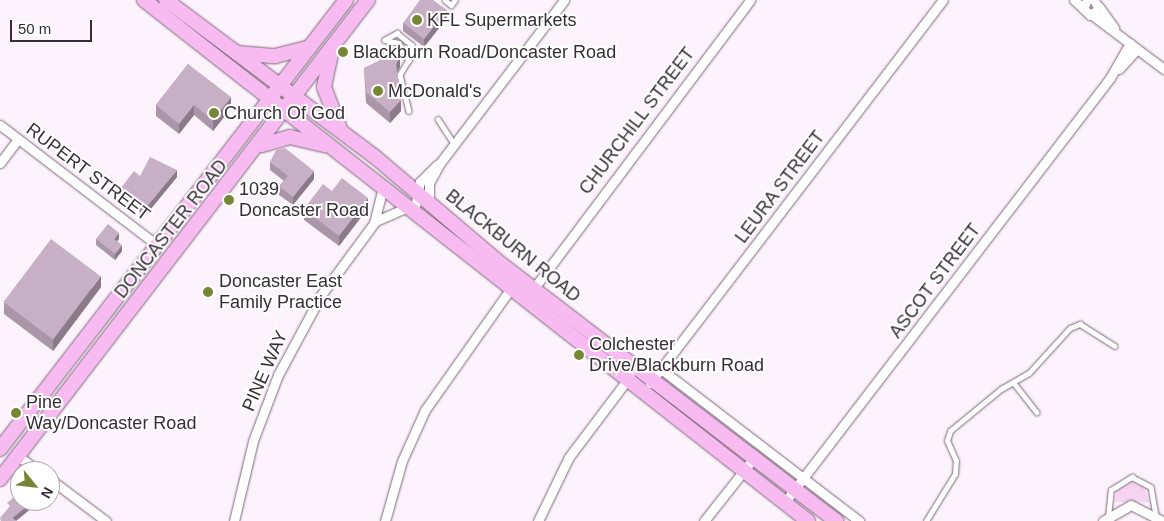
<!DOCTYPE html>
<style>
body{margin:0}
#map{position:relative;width:1164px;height:521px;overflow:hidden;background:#fdf3fc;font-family:Arial,sans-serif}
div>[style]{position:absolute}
.green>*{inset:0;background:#f8d4f4}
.roads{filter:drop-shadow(0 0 1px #7c667a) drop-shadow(0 0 1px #7c667a)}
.lane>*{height:4.5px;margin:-2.25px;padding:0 2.25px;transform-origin:2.25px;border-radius:2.25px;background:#fff}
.street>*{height:9px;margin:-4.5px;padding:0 4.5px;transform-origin:4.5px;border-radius:4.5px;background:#fff}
.primary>*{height:14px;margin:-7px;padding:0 7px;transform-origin:7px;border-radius:7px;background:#f7bbf2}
.wall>*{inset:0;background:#ab96a9}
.shaded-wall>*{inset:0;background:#8b7a8a}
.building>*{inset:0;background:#c7afc5;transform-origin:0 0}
.dots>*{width:14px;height:14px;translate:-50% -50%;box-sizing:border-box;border:2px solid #fff;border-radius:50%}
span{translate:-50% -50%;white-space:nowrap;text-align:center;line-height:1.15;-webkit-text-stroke:4px #fff;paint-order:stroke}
.poi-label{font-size:18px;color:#372d36}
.left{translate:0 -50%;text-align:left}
.street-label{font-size:18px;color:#372d36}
.north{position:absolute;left:10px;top:461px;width:50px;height:50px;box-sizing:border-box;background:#fff;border:1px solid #afabaf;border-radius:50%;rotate:119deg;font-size:14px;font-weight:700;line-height:20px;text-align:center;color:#372d36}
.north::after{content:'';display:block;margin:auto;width:18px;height:22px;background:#768636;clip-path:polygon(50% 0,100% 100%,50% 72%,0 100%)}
.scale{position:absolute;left:10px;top:20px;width:82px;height:22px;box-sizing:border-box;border:2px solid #372d36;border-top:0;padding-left:6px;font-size:15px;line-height:18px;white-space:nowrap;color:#372d36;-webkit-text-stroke:4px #fff;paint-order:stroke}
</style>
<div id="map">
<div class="green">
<i style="clip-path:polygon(1131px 482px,1145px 488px,1149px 502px,1115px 502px,1117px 490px)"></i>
</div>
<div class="roads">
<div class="lane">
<i style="left:445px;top:0;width:8px;rotate:40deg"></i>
<i style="left:451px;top:5px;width:6px;rotate:-51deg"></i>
<i style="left:384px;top:40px;width:15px;rotate:-28deg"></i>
<i style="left:397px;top:33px;width:19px;rotate:39deg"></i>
<i style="left:412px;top:45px;width:10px;rotate:90deg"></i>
<i style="left:412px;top:55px;width:23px;rotate:121deg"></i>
<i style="left:400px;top:75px;width:37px;rotate:76deg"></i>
<i style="left:385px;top:40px;width:14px;rotate:12deg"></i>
<i style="left:399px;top:43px;width:20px;rotate:60deg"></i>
<i style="left:438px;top:119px;width:30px;rotate:57deg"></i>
<i style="left:1014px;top:383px;width:37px;rotate:52deg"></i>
<i style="left:1108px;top:517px;width:27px;rotate:-84deg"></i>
<i style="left:1111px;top:490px;width:25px;rotate:-32deg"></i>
<i style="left:1132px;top:477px;width:21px;rotate:28deg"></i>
<i style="left:1151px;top:487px;width:29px;rotate:80deg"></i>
<i style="left:926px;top:521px;width:55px;rotate:-58.3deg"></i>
<i style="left:955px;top:474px;width:13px;rotate:-86deg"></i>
<i style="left:956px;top:461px;width:22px;rotate:-114deg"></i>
<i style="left:947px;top:441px;width:10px;rotate:-73deg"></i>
<i style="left:950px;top:431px;width:66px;rotate:-39.5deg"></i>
<i style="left:1001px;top:389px;width:32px;rotate:-30deg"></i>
<i style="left:1029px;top:373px;width:61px;rotate:-47.7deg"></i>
<i style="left:1070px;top:328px;width:11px;rotate:-22deg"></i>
<i style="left:1080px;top:324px;width:41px;rotate:32.2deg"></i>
</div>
<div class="street">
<i style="left:1074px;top:0;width:12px;rotate:42deg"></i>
<i style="left:1087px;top:0;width:9px;rotate:117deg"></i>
<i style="left:1083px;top:8px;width:10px;rotate:45deg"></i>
<i style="left:1090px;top:15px;width:11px;rotate:-34deg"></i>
<i style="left:1099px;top:9px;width:10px;rotate:-119deg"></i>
<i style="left:1099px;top:7px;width:26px;rotate:54deg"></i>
<i style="left:1092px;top:15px;width:90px;rotate:36.9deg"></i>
<i style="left:1119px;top:69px;width:27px;rotate:-48deg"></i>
<i style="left:0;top:125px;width:198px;rotate:37.4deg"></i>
<i style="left:0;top:163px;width:30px;rotate:-53deg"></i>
<i style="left:429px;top:201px;width:18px;rotate:-90deg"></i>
<i style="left:429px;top:183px;width:23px;rotate:-61deg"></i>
<i style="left:440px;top:163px;width:205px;rotate:-52.7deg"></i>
<i style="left:414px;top:212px;width:31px;rotate:-79deg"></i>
<i style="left:420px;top:182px;width:24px;rotate:-45deg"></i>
<i style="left:376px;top:221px;width:35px;rotate:-24deg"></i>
<i style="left:531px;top:292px;width:365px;rotate:-53.1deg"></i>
<i style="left:661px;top:369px;width:250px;rotate:37.5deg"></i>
<i style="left:650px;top:383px;width:482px;rotate:-52.6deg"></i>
<i style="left:18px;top:456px;width:26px;rotate:36deg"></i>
<i style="left:50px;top:479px;width:70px;rotate:36.9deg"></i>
<i style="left:784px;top:503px;width:536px;rotate:-52.51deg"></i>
<i style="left:1110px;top:78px;width:40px;rotate:-60.3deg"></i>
<i style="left:234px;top:521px;width:82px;rotate:-76.6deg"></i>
<i style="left:253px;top:441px;width:71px;rotate:-69.3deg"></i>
<i style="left:278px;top:375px;width:91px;rotate:-61.7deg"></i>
<i style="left:321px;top:295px;width:89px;rotate:-53.6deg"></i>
<i style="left:374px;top:223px;width:36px;rotate:-76deg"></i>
<i style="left:385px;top:521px;width:62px;rotate:-74.2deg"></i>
<i style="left:402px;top:461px;width:56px;rotate:-65.7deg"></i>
<i style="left:425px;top:410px;width:154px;rotate:-54.8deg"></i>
<i style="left:538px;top:521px;width:71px;rotate:-64.2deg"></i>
<i style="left:569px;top:457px;width:101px;rotate:-53deg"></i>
<i style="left:704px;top:521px;width:79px;rotate:-51.7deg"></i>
<i style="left:1103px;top:521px;width:32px;rotate:-30deg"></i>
<i style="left:1131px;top:505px;width:35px;rotate:27deg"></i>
</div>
<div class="primary">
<i style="left:144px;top:0;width:844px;rotate:38.12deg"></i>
<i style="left:166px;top:0;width:260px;rotate:36.9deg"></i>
<i style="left:374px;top:156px;width:160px;rotate:40.4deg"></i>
<i style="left:496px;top:260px;width:429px;rotate:37.5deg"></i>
<i style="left:237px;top:53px;width:38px;rotate:5deg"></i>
<i style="left:275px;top:56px;width:33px;rotate:-14deg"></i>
<i style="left:331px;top:54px;width:34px;rotate:102deg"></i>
<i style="left:324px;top:87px;width:42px;rotate:69deg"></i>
<i style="left:262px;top:145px;width:29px;rotate:-16deg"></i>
<i style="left:290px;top:137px;width:37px;rotate:13deg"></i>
<i style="left:0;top:449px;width:567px;rotate:-52.38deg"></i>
<i style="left:0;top:479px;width:604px;rotate:-52.47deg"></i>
</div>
</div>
<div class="wall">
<i style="clip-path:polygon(447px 18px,424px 47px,403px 31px,403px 23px)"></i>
<i style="clip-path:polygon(379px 61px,400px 67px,397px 72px,401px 111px,390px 123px,366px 103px,364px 68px)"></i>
<i style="clip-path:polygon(188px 64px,231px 108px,213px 131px,194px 115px,179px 134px,156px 116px,156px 105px)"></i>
<i style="clip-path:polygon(270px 162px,314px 179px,293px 205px,279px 195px,279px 186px,284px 181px,270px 170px)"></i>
<i style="clip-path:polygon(140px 176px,177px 177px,145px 216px,120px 196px,120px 189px)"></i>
<i style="clip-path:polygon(332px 191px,368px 208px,339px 246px,304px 220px,304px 209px)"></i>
<i style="clip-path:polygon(96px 239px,119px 239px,117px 241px,122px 251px,115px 260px,96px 245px)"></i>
<i style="clip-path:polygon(101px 287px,53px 351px,4px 314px,4px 303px)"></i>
</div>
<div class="shaded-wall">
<i style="clip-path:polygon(447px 10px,447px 18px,424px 47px,424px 39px)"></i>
<i style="clip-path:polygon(400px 57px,400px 67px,396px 75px,396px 64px)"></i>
<i style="clip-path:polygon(231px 97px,231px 108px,213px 131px,213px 120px)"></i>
<i style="clip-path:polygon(401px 100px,401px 111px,390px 123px,390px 112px)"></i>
<i style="clip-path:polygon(194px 105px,194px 115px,179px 134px,179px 124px)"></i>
<i style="clip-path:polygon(177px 170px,177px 177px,145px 216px,145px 209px)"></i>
<i style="clip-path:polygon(314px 171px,314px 179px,293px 205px,293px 197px)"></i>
<i style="clip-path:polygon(368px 198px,368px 208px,339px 246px,339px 236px)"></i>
<i style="clip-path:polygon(119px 233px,119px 239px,114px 244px,114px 239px)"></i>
<i style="clip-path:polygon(122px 245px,122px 251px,115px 260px,115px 254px)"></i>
<i style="clip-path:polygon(101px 276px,101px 287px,53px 351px,53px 340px)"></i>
<i style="clip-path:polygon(33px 501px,38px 501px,38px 503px,16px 521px,12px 518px)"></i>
</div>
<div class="building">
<i style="clip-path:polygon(420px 0,433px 0,447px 10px,424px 39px,403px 23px)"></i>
<i style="clip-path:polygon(389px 48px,400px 57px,396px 64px,401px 100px,390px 112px,366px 92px,364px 68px,379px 61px,380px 49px)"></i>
<i style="clip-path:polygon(188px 64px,231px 97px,213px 120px,194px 105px,179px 124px,156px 105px)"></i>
<i style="clip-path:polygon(285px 148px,314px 171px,293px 197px,279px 186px,288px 176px,270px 162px,276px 150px)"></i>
<i style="clip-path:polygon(150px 157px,177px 170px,145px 209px,120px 189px,134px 171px,140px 176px)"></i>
<i style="clip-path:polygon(342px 178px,368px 198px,339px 236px,304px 209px,323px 184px,332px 191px)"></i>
<i style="clip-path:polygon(108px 224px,119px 233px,114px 239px,122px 245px,115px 254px,96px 239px)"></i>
<i style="left:51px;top:239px;width:62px;height:79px;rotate:37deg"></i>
<i style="clip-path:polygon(20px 492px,20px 501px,33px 501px,12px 518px,16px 521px,1px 521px,0 518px,10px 506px,7px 503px)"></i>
</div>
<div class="dots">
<i style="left:417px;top:20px;background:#768636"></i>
<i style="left:343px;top:52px;background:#768636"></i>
<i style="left:378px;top:91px;background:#768636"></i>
<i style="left:214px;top:113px;background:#768636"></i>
<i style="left:229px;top:200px;background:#768636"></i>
<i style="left:208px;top:292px;background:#768636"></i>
<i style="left:579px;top:355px;background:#768636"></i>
<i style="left:16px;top:413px;background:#768636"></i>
</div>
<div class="poi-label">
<span class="left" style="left:427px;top:20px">KFL Supermarkets</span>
<span class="left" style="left:353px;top:52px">Blackburn Road/Doncaster Road</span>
<span class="left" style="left:388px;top:91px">McDonald's</span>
<span class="left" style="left:224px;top:113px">Church Of God</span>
<span class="left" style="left:239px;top:200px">1039<br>Doncaster Road</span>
<span class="left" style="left:219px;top:292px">Doncaster East<br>Family Practice</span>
<span class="left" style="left:589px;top:355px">Colchester<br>Drive/Blackburn Road</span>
<span class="left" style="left:26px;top:413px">Pine<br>Way/Doncaster Road</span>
</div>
<div class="street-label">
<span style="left:637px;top:121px;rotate:-53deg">CHURCHILL STREET</span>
<span style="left:88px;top:172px;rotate:37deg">RUPERT STREET</span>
<span style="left:780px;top:187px;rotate:-53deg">LEURA STREET</span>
<span style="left:171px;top:229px;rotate:-52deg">DONCASTER ROAD</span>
<span style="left:513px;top:246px;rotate:39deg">BLACKBURN ROAD</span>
<span style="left:935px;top:281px;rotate:-53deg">ASCOT STREET</span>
<span style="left:265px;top:371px;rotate:-66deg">PINE WAY</span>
</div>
<div class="north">N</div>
<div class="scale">50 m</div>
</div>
